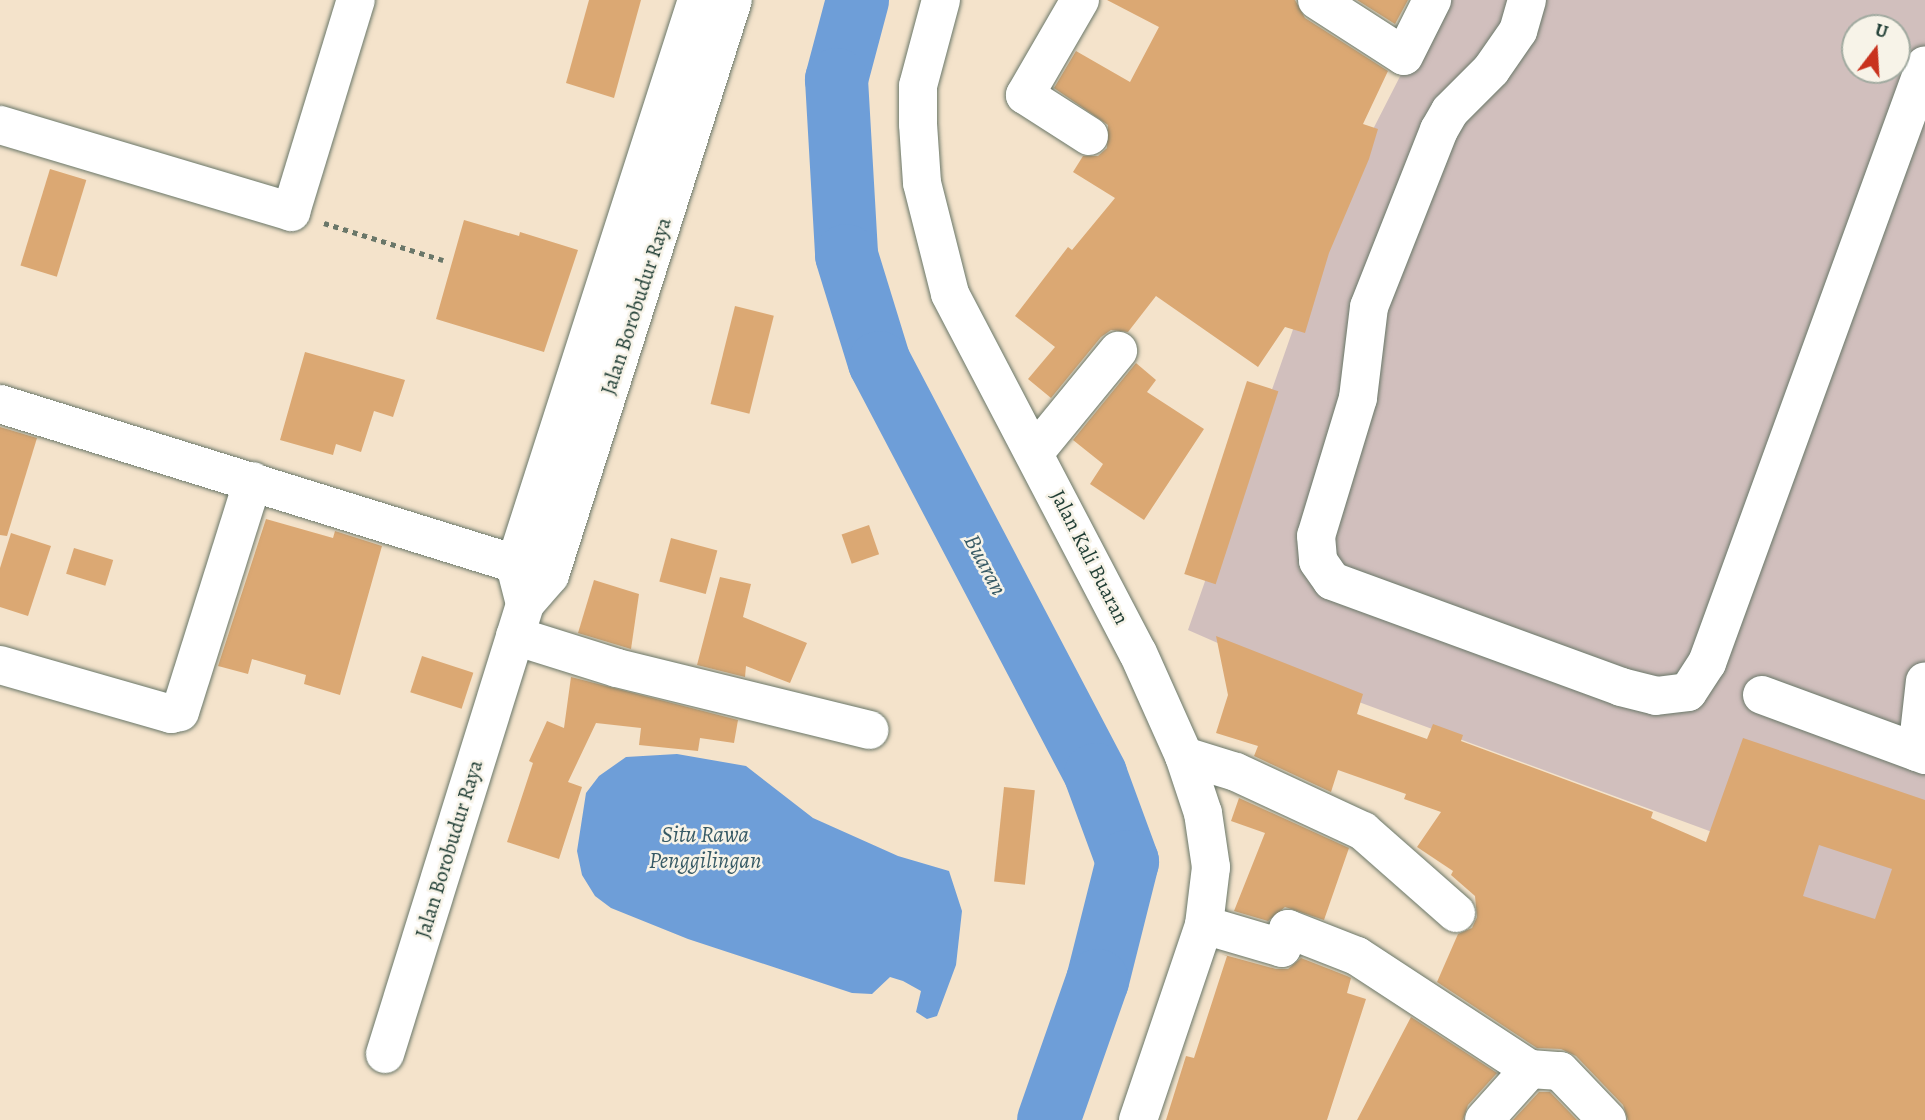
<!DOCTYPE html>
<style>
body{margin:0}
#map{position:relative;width:1925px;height:1120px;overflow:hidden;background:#f4e3cb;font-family:Alegreya,serif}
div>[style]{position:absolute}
.industrial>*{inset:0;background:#d1bfbd}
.water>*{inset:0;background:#6e9ed8}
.river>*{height:63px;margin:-31.5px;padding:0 31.5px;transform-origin:31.5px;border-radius:31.5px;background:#6e9ed8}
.building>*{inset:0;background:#dba873;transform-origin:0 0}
.path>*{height:4.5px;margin-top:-2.25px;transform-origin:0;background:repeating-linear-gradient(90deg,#6a7769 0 5px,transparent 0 10px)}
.roads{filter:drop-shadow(0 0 2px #6a7769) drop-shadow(0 0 2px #6a7769)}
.minor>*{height:38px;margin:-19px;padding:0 19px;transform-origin:19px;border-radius:19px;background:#fff}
span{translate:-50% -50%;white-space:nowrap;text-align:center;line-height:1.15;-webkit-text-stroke:5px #f7f3e8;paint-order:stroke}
.street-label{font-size:21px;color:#1f3d34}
.water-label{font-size:23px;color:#375a65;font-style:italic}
.north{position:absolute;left:1841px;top:14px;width:70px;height:70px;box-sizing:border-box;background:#f7f3e8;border:2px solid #a1aaa0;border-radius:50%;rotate:17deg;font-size:19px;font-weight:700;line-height:28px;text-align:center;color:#1f3d34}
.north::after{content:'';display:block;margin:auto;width:24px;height:32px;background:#c8321e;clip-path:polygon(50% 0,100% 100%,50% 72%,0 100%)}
</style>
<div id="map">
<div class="industrial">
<i style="clip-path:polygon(evenodd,1439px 0,1925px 0,1925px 1120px,1684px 1013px,1807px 867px,1318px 687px,1188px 630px,1341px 192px,1439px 0,1855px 28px,1897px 28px,1897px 70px,1855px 70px,1855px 28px)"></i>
</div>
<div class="water">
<i style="clip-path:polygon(677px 754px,746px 766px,813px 818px,898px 856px,949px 871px,962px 911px,956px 965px,937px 1016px,927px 1019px,916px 1012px,921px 991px,903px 981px,890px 977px,872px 994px,852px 993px,688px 939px,611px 908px,595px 896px,582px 875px,577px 851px,586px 793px,599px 776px,626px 757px)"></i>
</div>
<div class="river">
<i style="left:857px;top:0;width:82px;rotate:104.9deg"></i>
<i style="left:836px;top:79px;width:176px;rotate:86.7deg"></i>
<i style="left:846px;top:255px;width:112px;rotate:72.9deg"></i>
<i style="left:879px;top:362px;width:465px;rotate:62.3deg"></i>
<i style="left:1095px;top:774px;width:93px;rotate:69.8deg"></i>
<i style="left:1127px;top:861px;width:123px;rotate:104.1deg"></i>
<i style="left:1097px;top:980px;width:148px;rotate:109.3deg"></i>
</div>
<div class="building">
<i style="clip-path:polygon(589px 0,641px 0,614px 98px,566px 83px)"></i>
<i style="clip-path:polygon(1107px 0,1295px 0,1305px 18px,1388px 71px,1363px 124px,1378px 129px,1369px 159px,1329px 253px,1305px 333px,1285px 327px,1258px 367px,1156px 296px,1128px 332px,1111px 330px,1101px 337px,1051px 398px,1028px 379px,1055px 347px,1015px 316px,1068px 247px,1072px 250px,1115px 198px,1073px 172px,1083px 156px,1098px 156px,1107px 148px,1108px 125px,1054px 88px,1076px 51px,1130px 82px,1159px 27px)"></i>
<i style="clip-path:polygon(1357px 0,1408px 0,1395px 24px)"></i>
<i style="left:50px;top:169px;width:38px;height:101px;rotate:17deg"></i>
<i style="clip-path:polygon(464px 220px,519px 236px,520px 232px,578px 250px,544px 352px,436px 319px)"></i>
<i style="left:735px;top:306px;width:40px;height:101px;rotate:14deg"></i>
<i style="clip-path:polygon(305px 352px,405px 380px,393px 417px,374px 411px,361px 452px,336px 444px,333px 455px,280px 440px)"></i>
<i style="clip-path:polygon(1136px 363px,1156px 380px,1147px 392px,1204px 429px,1144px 520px,1090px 484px,1103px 464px,1073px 440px)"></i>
<i style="left:1247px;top:381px;width:33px;height:203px;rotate:18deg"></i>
<i style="clip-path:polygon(0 427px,37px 438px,7px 536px,0 535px)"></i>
<i style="clip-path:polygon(266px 519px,333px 538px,335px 531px,382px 546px,340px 695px,304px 684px,306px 675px,252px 659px,248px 674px,218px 666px)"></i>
<i style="left:869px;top:525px;width:31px;height:29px;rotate:71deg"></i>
<i style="clip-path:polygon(11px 533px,51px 546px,28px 616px,0 607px,0 568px)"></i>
<i style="left:671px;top:538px;width:48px;height:45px;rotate:15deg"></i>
<i style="left:74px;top:548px;width:41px;height:27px;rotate:17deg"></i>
<i style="clip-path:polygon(720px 577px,751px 584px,743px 617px,807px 643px,790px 683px,746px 666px,745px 677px,697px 665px)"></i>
<i style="clip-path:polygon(594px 580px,639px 594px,631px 649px,578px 633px)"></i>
<i style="clip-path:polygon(evenodd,1216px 636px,1363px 694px,1357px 714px,1427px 739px,1433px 724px,1463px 735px,1461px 741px,1653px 812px,1651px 818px,1706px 842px,1743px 738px,1925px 800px,1925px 1120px,1628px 1120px,1623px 1105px,1576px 1056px,1561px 1049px,1537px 1048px,1437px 982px,1458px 934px,1472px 928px,1477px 917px,1475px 896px,1451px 875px,1453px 871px,1417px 847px,1441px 812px,1404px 799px,1406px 794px,1338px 770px,1331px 792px,1254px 756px,1258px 746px,1216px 733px,1228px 695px,1216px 636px,1819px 845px,1892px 869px,1875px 919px,1803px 896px,1819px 845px)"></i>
<i style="left:422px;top:656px;width:54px;height:38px;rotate:18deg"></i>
<i style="clip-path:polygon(571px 677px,738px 720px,734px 743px,700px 738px,698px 751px,639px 745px,641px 728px,596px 723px,568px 782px,582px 787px,559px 859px,507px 842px,533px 763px,529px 761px,547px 721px,564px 728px)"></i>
<i style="left:1004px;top:787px;width:31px;height:95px;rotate:6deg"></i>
<i style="clip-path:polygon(1239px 798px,1349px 848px,1324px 920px,1285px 907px,1268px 921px,1234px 911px,1265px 833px,1231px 821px)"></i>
<i style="clip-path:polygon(1221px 954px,1276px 969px,1288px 969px,1301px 958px,1347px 976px,1351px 978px,1347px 993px,1366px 999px,1327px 1120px,1166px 1120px,1186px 1056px,1194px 1058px,1227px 956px)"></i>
<i style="clip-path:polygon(1411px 1017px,1497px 1073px,1468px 1105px,1463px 1120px,1357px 1120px)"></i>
<i style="clip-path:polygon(1539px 1092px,1550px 1092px,1577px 1120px,1513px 1120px)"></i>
</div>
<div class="path">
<i style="left:324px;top:223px;width:125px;rotate:17.3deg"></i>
</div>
<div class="roads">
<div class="minor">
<i style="left:941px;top:0;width:89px;rotate:105deg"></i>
<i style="left:918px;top:86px;width:38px;rotate:90deg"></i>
<i style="left:918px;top:124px;width:59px;rotate:86.1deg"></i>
<i style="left:922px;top:183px;width:114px;rotate:75.8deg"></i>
<i style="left:950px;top:294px;width:405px;rotate:62.4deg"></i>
<i style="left:1138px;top:653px;width:113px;rotate:65.9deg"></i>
<i style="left:1184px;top:756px;width:60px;rotate:71.6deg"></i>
<i style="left:1203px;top:813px;width:55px;rotate:81.6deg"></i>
<i style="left:1211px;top:867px;width:58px;rotate:96.9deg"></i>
<i style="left:1204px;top:925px;width:206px;rotate:108.7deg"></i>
<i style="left:1080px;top:0;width:110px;rotate:120.1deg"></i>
<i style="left:1025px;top:95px;width:76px;rotate:32.6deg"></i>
<i style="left:1317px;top:0;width:103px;rotate:32.8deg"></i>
<i style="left:1404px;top:56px;width:63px;rotate:-63.4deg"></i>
<i style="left:1527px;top:0;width:32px;rotate:106deg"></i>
<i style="left:1518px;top:31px;width:47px;rotate:124.7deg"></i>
<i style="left:1491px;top:70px;width:58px;rotate:135deg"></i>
<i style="left:1450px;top:111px;width:22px;rotate:120deg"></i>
<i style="left:1439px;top:130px;width:190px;rotate:111.6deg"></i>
<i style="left:1369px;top:307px;width:92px;rotate:96.9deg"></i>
<i style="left:1358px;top:398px;width:144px;rotate:106.9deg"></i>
<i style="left:1316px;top:536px;width:25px;rotate:85deg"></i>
<i style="left:1318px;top:561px;width:24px;rotate:55deg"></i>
<i style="left:1332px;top:581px;width:308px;rotate:20.1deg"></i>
<i style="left:1621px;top:687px;width:36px;rotate:14deg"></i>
<i style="left:1656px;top:696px;width:32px;rotate:-7deg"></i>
<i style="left:1688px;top:692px;width:35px;rotate:-57deg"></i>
<i style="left:1707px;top:663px;width:636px;rotate:-69.97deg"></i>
<i style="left:0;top:125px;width:304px;rotate:16.6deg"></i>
<i style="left:291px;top:212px;width:222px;rotate:-73deg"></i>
<i style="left:0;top:404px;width:563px;rotate:17.24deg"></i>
<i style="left:1035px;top:452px;width:131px;rotate:-50.6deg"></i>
<i style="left:525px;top:604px;width:40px;rotate:-104.4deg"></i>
<i style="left:515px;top:565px;width:594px;rotate:-72.15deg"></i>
<i style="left:515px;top:636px;width:107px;rotate:17.4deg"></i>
<i style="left:617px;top:668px;width:260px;rotate:13.8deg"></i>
<i style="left:0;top:665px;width:178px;rotate:16deg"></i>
<i style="left:171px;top:714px;width:9px;rotate:-13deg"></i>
<i style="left:180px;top:712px;width:242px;rotate:-72.5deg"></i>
<i style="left:1762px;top:695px;width:174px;rotate:20.2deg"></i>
<i style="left:1917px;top:752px;width:71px;rotate:-83.6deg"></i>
<i style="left:1184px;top:756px;width:54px;rotate:17.1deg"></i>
<i style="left:1236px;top:772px;width:140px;rotate:24.9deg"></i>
<i style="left:1363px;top:831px;width:124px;rotate:41.4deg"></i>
<i style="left:1204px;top:925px;width:81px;rotate:16.4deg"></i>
<i style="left:1282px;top:948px;width:20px;rotate:-72deg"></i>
<i style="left:1288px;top:929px;width:74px;rotate:21.4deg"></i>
<i style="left:1357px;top:956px;width:207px;rotate:33.2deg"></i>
<i style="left:1530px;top:1069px;width:30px;rotate:4deg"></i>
<i style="left:1560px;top:1071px;width:68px;rotate:46.2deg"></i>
<i style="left:385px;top:1054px;width:471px;rotate:-72.7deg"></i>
<i style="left:525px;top:604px;width:38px;rotate:-49deg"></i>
<i style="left:550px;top:575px;width:603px;rotate:-72.35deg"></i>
<i style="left:1484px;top:1120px;width:69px;rotate:-48deg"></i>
</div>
</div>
<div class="street-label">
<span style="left:636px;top:306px;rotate:-72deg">Jalan Borobudur Raya</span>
<span style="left:1090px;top:557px;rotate:63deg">Jalan Kali Buaran</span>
<span style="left:449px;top:849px;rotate:-73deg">Jalan Borobudur Raya</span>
</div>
<div class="water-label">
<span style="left:985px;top:565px;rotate:62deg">Buaran</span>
<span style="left:705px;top:848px">Situ Rawa<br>Penggilingan</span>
</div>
<div class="north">U</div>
</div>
